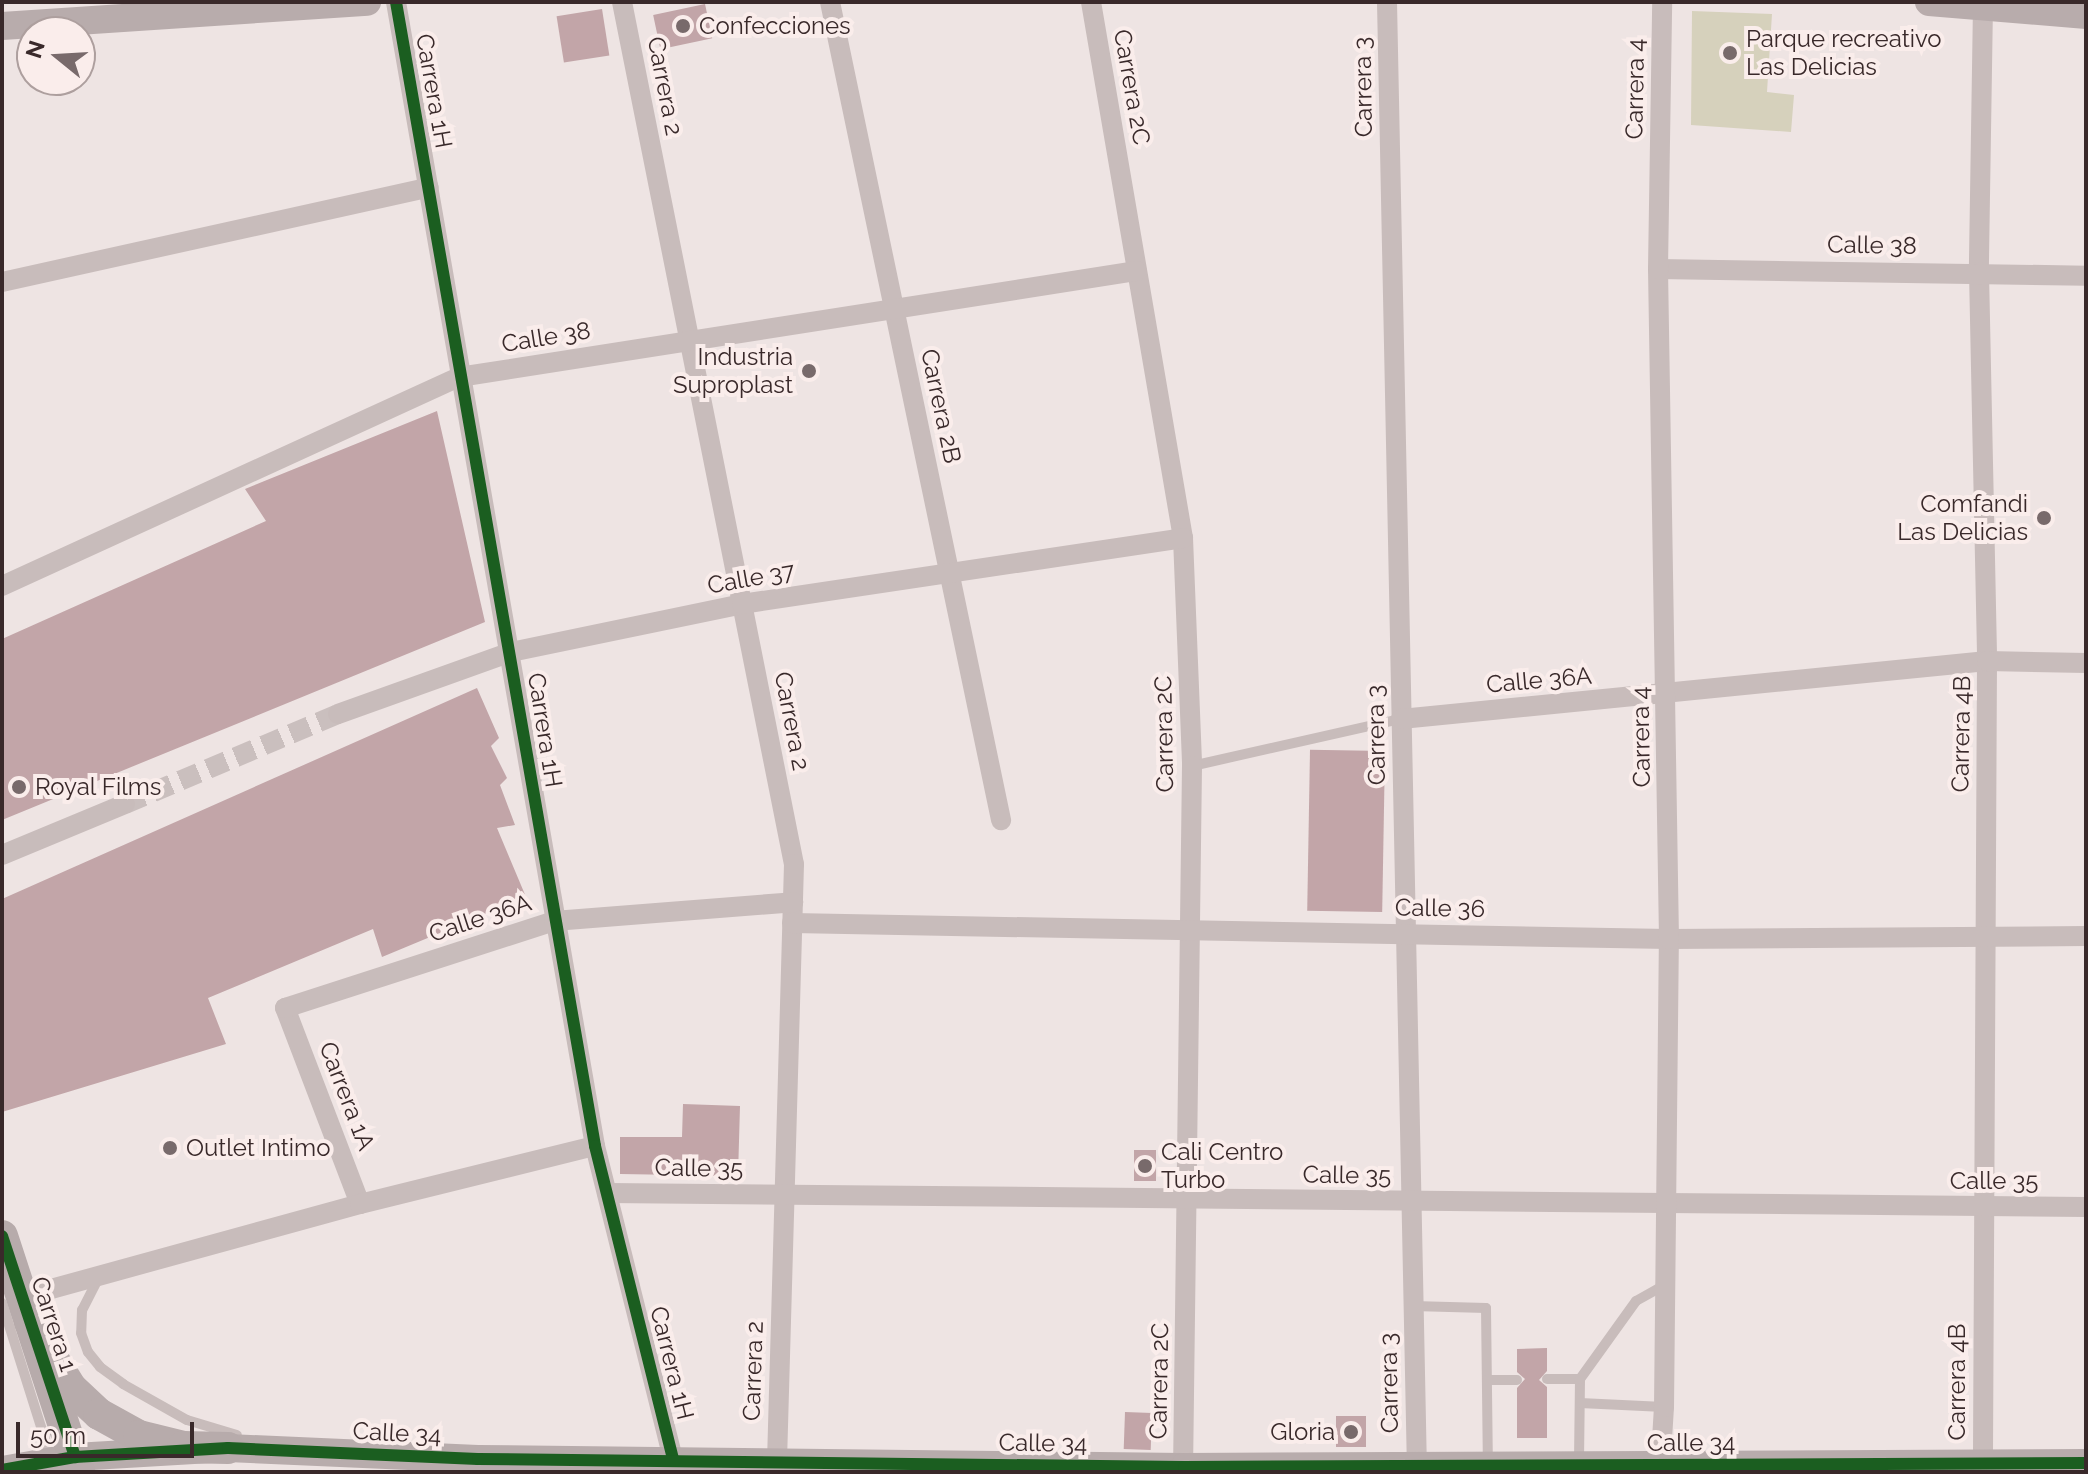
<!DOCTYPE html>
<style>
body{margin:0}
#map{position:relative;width:2088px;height:1474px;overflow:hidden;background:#eee4e3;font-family:Raleway,sans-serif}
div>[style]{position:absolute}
.green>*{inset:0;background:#d6d1bc}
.building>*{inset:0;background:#c2a5a8;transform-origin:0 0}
.street-tunnel>*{height:20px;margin-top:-10px;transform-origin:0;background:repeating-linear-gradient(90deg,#cabfbe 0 20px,transparent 0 30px)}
.lane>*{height:10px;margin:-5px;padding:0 5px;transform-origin:5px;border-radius:5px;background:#c8bcbb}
.street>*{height:20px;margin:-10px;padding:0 10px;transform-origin:10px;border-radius:10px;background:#c8bcbb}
.secondary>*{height:28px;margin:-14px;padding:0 14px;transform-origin:14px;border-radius:14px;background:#b8acac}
.primary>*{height:32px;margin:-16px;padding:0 16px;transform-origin:16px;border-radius:16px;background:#b7abab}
.cycleway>*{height:12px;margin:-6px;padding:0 6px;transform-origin:6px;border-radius:6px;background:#1b5e20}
.dots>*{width:22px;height:22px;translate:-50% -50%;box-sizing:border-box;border:4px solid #faedeb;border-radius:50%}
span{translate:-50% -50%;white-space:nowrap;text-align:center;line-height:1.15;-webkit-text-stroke:8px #faedeb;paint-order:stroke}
.poi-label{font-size:24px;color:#39292a}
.left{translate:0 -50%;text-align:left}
.right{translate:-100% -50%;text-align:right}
.street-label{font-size:24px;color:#39292a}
.frame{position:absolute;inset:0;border:4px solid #39292a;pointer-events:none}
.north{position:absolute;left:16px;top:16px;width:80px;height:80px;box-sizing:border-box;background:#faedeb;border:2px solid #ad9f9e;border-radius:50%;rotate:288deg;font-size:22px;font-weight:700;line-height:32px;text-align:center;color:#39292a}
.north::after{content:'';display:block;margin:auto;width:28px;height:36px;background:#786a6b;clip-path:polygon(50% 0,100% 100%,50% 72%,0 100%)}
.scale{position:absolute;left:16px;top:1422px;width:178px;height:36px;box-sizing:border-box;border:4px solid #39292a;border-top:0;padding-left:10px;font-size:24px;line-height:28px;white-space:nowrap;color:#39292a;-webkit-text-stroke:6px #faedeb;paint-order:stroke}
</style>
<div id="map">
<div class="green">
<i style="clip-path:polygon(1692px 11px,1772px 14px,1767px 92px,1794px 95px,1791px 132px,1691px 125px)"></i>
</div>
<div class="building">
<i style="left:705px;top:4px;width:35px;height:53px;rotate:78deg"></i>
<i style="left:602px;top:9px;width:47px;height:46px;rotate:81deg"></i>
<i style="clip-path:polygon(437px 411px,485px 622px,2px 820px,2px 639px,266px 521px,245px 489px)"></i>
<i style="clip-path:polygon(477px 688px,499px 738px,491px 746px,507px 778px,500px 785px,515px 825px,497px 828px,526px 897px,382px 957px,373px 929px,208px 998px,226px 1044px,2px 1112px,2px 899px)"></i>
<i style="left:1385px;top:751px;width:161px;height:75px;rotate:91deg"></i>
<i style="clip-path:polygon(683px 1104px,740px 1106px,738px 1176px,620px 1174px,620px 1137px,682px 1137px)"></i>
<i style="left:1134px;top:1150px;width:22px;height:31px"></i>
<i style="clip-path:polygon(1547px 1348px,1547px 1371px,1539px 1380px,1547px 1387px,1547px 1438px,1517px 1438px,1517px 1388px,1525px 1379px,1517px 1372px,1517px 1349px)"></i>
<i style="left:1125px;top:1412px;width:27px;height:37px;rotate:2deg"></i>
<i style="left:1336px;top:1416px;width:30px;height:31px"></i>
</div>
<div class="street-tunnel">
<i style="left:125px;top:804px;width:231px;rotate:-22.9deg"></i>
</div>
<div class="lane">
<i style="left:1192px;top:766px;width:214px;rotate:-12.7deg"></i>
<i style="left:98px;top:1279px;width:35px;rotate:117deg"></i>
<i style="left:82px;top:1310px;width:23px;rotate:92deg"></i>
<i style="left:81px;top:1333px;width:20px;rotate:70deg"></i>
<i style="left:88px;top:1352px;width:19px;rotate:51deg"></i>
<i style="left:100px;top:1367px;width:29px;rotate:36deg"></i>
<i style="left:123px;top:1384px;width:73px;rotate:29.4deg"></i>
<i style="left:187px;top:1420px;width:52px;rotate:16.7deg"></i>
<i style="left:2px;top:1303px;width:163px;rotate:72.5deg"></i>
<i style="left:1413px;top:1306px;width:73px;rotate:1.6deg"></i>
<i style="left:1486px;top:1308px;width:157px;rotate:89.3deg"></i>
<i style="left:1547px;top:1379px;width:33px"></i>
<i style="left:1580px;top:1379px;width:84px;rotate:90.7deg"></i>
<i style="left:1580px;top:1379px;width:96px;rotate:-54.3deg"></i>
<i style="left:1636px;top:1301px;width:31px;rotate:-29deg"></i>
<i style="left:1487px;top:1380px;width:30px"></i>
<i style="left:1580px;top:1403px;width:84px;rotate:2.7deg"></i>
</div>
<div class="street">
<i style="left:396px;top:2px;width:1161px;rotate:80.13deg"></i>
<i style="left:595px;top:1146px;width:324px;rotate:76deg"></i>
<i style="left:622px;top:2px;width:879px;rotate:78.72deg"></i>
<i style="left:794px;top:864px;width:598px;rotate:91.63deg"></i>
<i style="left:830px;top:2px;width:836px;rotate:78.19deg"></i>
<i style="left:1091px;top:2px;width:544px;rotate:80.26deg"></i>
<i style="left:1183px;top:538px;width:228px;rotate:87.7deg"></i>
<i style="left:1192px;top:766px;width:706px;rotate:90.73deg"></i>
<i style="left:1387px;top:2px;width:1465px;rotate:88.83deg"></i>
<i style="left:1983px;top:5px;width:267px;rotate:90.9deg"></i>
<i style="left:1979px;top:272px;width:389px;rotate:88.8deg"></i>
<i style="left:1987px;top:661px;width:803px;rotate:90.29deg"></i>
<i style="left:1658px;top:269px;width:428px;rotate:0.9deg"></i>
<i style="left:2px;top:282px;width:437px;rotate:-12.5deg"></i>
<i style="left:2px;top:586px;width:503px;rotate:-24.58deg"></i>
<i style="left:459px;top:377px;width:686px;rotate:-8.89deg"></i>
<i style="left:338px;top:714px;width:184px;rotate:-19.7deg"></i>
<i style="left:511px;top:652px;width:236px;rotate:-11.7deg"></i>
<i style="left:742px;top:604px;width:446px;rotate:-8.5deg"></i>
<i style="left:1401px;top:719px;width:589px;rotate:-5.65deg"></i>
<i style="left:1987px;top:661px;width:99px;rotate:1.2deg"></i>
<i style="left:2px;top:855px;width:133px;rotate:-22.5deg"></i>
<i style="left:792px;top:923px;width:877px;rotate:1.05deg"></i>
<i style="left:1669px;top:939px;width:417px;rotate:-0.4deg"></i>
<i style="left:607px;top:1193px;width:1479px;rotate:0.54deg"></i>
<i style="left:360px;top:1204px;width:210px;rotate:-110.9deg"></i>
<i style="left:285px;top:1008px;width:283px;rotate:-17.9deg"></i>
<i style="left:554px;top:921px;width:240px;rotate:-4.5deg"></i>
<i style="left:22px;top:1297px;width:351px;rotate:-15.4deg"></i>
<i style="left:360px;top:1204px;width:242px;rotate:-13.9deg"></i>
<i style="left:1660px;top:1472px;width:65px;rotate:-86.5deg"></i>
<i style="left:1664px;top:1407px;width:468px;rotate:-89.4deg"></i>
<i style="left:1669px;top:939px;width:670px;rotate:-90.94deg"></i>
<i style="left:1658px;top:269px;width:267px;rotate:-89.1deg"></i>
</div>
<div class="secondary">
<i style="left:1929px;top:2px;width:158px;rotate:4.7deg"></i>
<i style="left:2px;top:26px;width:366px;rotate:-3.8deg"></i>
<i style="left:2px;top:1470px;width:74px;rotate:-10.1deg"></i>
<i style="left:75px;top:1457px;width:153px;rotate:-3.4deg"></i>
<i style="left:228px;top:1448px;width:250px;rotate:2.5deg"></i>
<i style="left:478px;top:1459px;width:706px;rotate:0.65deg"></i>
<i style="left:1184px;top:1467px;width:902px;rotate:-0.25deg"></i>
</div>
<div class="primary">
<i style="left:2px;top:1236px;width:248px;rotate:71.9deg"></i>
<i style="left:30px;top:1322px;width:78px;rotate:58.2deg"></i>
<i style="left:71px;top:1388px;width:38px;rotate:43deg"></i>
<i style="left:99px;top:1414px;width:46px;rotate:28.8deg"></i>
<i style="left:139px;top:1436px;width:45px;rotate:14deg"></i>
<i style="left:183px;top:1447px;width:45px;rotate:1.3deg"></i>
</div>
<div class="cycleway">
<i style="left:396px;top:2px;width:1161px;rotate:80.13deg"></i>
<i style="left:595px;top:1146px;width:324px;rotate:76deg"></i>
<i style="left:2px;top:1236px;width:233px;rotate:71.7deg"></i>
<i style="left:2px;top:1470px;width:74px;rotate:-10.1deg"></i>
<i style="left:75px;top:1457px;width:153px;rotate:-3.4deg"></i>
<i style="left:228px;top:1448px;width:250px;rotate:2.5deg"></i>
<i style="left:478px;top:1459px;width:706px;rotate:0.65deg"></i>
<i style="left:1184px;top:1467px;width:902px;rotate:-0.25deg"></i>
</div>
<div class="dots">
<i style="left:683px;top:26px;background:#786a6b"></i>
<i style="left:1730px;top:53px;background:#786a6b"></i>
<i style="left:809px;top:371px;background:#786a6b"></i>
<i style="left:2044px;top:518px;background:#786a6b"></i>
<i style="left:19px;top:787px;background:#786a6b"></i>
<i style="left:170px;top:1148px;background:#786a6b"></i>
<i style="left:1145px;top:1166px;background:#786a6b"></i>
<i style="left:1351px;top:1432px;background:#786a6b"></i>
</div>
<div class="poi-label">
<span class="left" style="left:699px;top:26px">Confecciones</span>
<span class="left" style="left:1746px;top:53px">Parque recreativo<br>Las Delicias</span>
<span class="right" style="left:793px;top:371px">Industria<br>Suproplast</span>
<span class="right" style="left:2028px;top:518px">Comfandi<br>Las Delicias</span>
<span class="left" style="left:35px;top:787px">Royal Films</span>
<span class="left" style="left:186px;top:1148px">Outlet Intimo</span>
<span class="left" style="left:1161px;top:1166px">Cali Centro<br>Turbo</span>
<span class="right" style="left:1335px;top:1432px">Gloria</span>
</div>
<div class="street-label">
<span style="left:665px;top:86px;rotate:79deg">Carrera 2</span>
<span style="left:1132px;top:87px;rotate:80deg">Carrera 2C</span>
<span style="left:1363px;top:87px;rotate:-91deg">Carrera 3</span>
<span style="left:1635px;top:89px;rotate:-89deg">Carrera 4</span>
<span style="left:434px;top:91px;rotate:80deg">Carrera 1H</span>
<span style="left:1872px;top:245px;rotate:1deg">Calle 38</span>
<span style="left:546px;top:337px;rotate:-9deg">Calle 38</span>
<span style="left:941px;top:406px;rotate:78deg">Carrera 2B</span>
<span style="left:751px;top:578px;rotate:-10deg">Calle 37</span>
<span style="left:1539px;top:680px;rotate:-5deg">Calle 36A</span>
<span style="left:792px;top:721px;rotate:79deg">Carrera 2</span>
<span style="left:545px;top:730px;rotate:81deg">Carrera 1H</span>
<span style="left:1164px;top:734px;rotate:-91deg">Carrera 2C</span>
<span style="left:1961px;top:734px;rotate:-89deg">Carrera 4B</span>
<span style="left:1376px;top:735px;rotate:-91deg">Carrera 3</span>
<span style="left:1641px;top:737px;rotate:-91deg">Carrera 4</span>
<span style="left:1440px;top:908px;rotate:1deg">Calle 36</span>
<span style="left:480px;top:918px;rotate:-18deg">Calle 36A</span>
<span style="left:347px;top:1096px;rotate:69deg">Carrera 1A</span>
<span style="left:699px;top:1168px;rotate:1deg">Calle 35</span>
<span style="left:1347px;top:1175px;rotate:1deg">Calle 35</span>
<span style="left:1994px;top:1181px">Calle 35</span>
<span style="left:54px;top:1324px;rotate:72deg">Carrera 1</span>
<span style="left:672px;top:1363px;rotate:76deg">Carrera 1H</span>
<span style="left:753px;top:1371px;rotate:-88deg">Carrera 2</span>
<span style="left:1159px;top:1381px;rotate:-89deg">Carrera 2C</span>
<span style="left:1957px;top:1382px;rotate:-90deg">Carrera 4B</span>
<span style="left:1389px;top:1383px;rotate:-91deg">Carrera 3</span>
<span style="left:397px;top:1433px;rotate:3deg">Calle 34</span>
<span style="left:1043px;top:1443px;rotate:1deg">Calle 34</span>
<span style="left:1691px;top:1443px">Calle 34</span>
</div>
<div class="frame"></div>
<div class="north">N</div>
<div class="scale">50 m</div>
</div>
